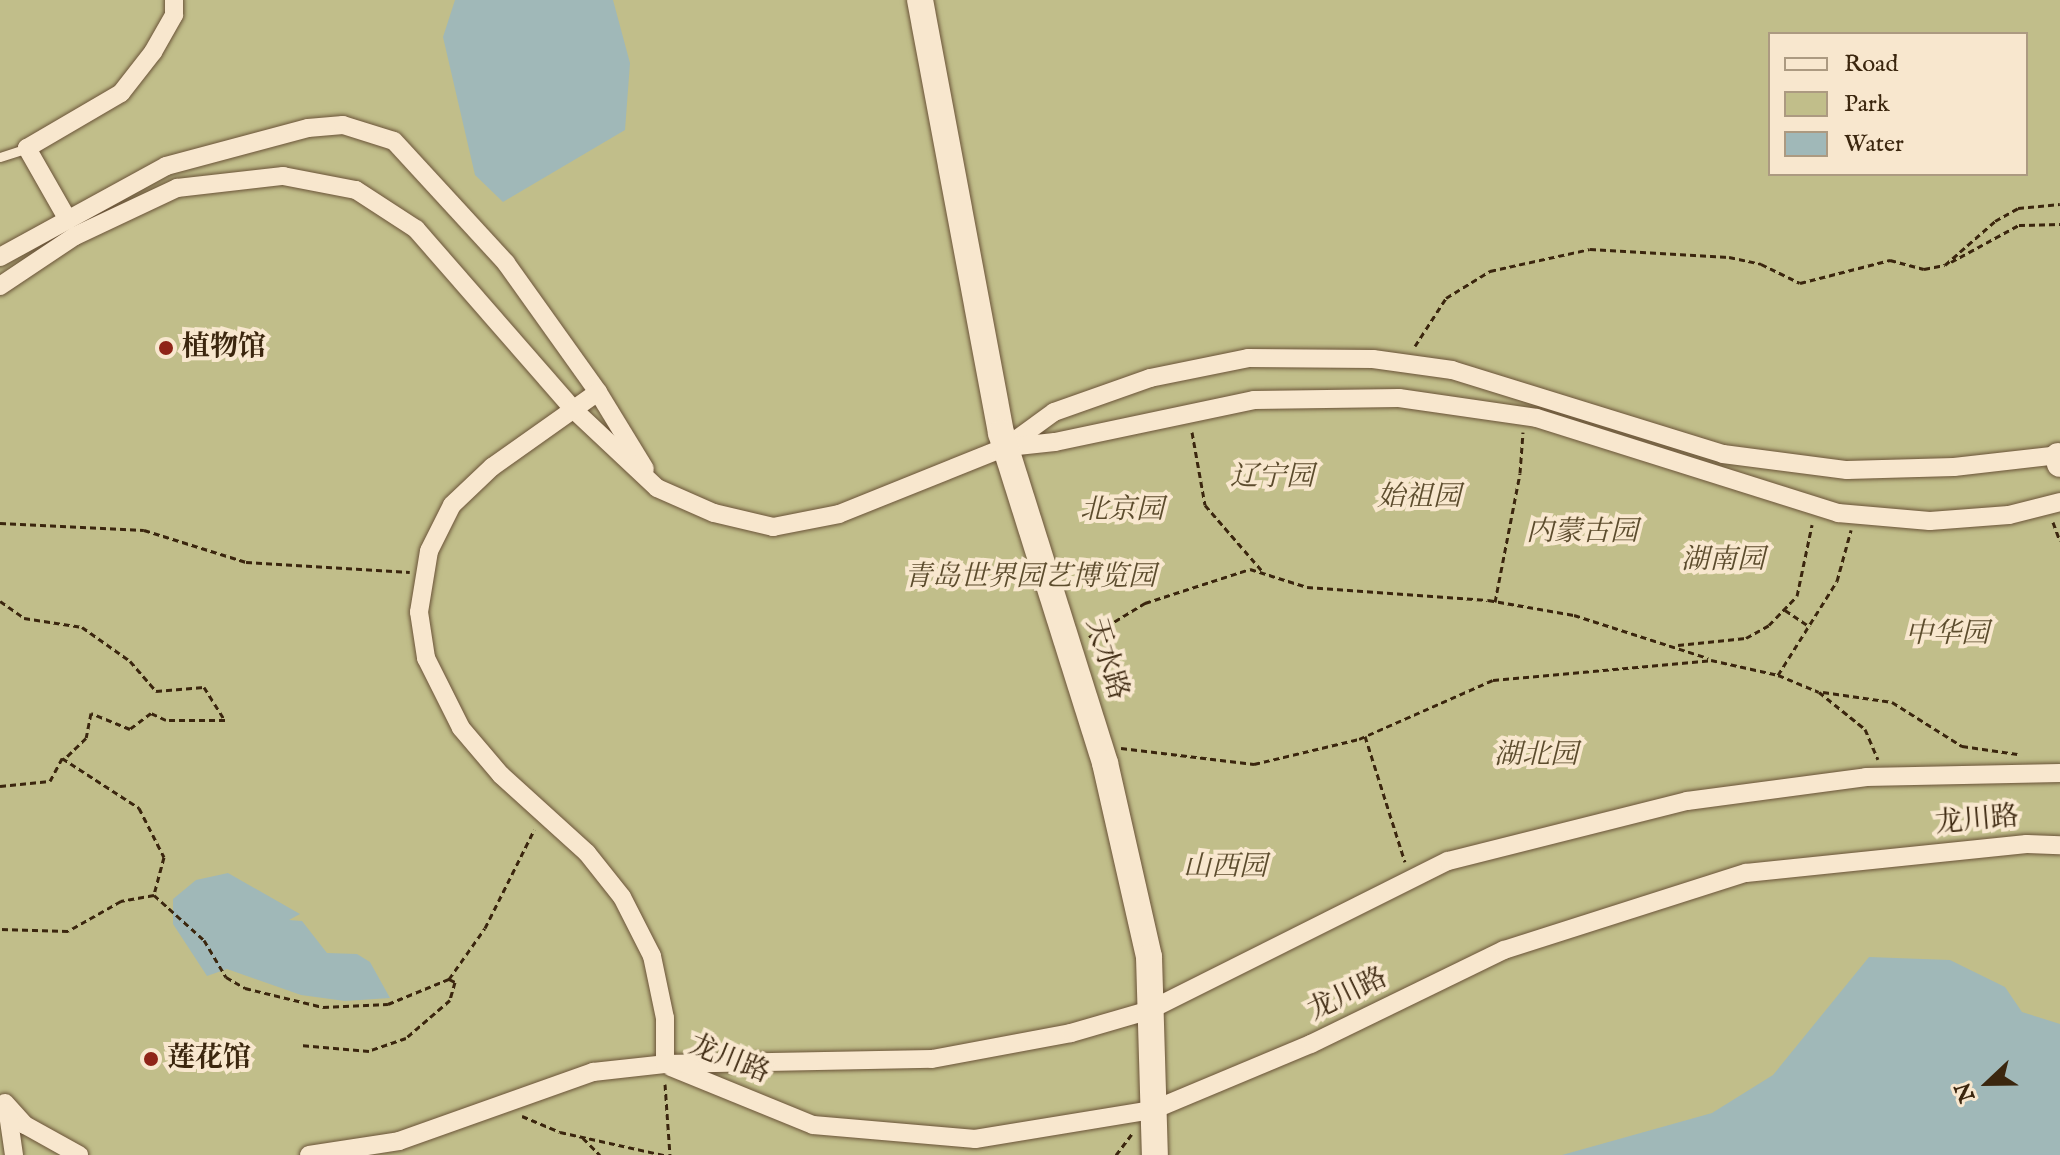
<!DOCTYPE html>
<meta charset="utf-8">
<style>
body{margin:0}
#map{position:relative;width:2060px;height:1155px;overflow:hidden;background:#f5dab4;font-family:"IM FELL English","Noto Serif SC",serif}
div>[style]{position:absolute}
.green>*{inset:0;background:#c1be8a}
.water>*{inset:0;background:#a0b8b8}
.path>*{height:3px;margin-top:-1.5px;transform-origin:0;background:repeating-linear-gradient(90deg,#3b260e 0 6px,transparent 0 10px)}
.roads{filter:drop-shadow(0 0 2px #6a5338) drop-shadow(0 0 2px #6a5338)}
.lane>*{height:9px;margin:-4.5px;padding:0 4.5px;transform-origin:4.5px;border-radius:4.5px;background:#f8e7ce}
.street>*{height:18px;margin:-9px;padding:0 9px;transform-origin:9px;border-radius:9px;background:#f8e7ce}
.secondary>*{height:26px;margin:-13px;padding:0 13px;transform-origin:13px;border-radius:13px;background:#f8e7ce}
.dots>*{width:22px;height:22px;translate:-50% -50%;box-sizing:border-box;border:4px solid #f8e7ce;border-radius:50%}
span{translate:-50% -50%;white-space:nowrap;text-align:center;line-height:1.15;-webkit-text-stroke:8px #f8e7ce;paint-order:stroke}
.poi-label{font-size:28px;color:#3b260e;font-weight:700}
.left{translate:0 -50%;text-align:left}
.park-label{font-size:28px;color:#5c4c2d;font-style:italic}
.street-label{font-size:28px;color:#3b260e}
.legend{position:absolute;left:1768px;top:32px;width:260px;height:144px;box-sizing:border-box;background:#f8e7ce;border:2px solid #ac9a81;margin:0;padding:10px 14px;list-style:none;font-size:24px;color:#3b260e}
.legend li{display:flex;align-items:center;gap:16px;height:40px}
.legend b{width:40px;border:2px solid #ac9a81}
.north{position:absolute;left:1948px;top:1043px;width:80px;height:80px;-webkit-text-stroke:6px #f8e7ce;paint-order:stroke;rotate:248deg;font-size:22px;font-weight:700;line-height:32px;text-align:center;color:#3b260e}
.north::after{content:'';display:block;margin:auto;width:28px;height:36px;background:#3b260e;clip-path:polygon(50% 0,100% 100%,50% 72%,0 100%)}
</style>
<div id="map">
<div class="green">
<i style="clip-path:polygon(evenodd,0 0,2060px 0,2060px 1155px,0 1155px,0 0,1770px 34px,2026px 34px,2026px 174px,1770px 174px,1770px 34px)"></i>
</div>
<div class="water">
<i style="clip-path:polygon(455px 0,613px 0,630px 63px,625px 130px,503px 202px,475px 175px,443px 37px)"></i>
<i style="clip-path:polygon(228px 873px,300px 914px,289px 920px,302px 921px,327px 953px,357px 954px,370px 962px,390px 998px,345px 1001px,301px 995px,227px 969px,207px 976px,173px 924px,173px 899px,196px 880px)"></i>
<i style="clip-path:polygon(1869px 957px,1950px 960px,2005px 987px,2022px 1012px,2060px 1024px,2060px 1155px,1562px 1155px,1712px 1113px,1773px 1075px)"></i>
</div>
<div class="path">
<i style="left:1951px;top:262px;width:77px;rotate:-28.6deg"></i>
<i style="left:2019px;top:225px;width:41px;rotate:-1.4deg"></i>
<i style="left:1415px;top:346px;width:57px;rotate:-57.1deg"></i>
<i style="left:1446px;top:298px;width:52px;rotate:-31.5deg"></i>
<i style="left:1490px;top:271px;width:102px;rotate:-12.4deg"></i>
<i style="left:1590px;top:249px;width:139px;rotate:3.3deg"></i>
<i style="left:1729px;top:257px;width:33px;rotate:12deg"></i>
<i style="left:1761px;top:264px;width:43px;rotate:26deg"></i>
<i style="left:1800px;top:283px;width:93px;rotate:-14.3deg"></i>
<i style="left:1890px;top:260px;width:35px;rotate:15deg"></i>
<i style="left:1924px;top:269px;width:21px;rotate:-11deg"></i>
<i style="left:1945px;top:265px;width:67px;rotate:-41.3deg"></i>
<i style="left:1995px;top:221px;width:26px;rotate:-29deg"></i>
<i style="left:2018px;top:208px;width:42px;rotate:-5.4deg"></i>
<i style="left:1192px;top:432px;width:74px;rotate:79.9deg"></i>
<i style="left:1205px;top:505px;width:90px;rotate:49.1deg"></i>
<i style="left:2053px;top:522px;width:20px;rotate:70deg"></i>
<i style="left:0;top:523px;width:144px;rotate:2.8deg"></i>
<i style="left:144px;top:530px;width:107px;rotate:17.4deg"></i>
<i style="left:246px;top:562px;width:164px;rotate:3.5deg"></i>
<i style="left:0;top:601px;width:29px;rotate:35deg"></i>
<i style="left:24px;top:618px;width:59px;rotate:8.8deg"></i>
<i style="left:82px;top:627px;width:59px;rotate:35.3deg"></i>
<i style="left:130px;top:661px;width:40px;rotate:49deg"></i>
<i style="left:156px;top:691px;width:48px;rotate:-4.8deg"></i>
<i style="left:204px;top:687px;width:39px;rotate:58deg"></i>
<i style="left:225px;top:720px;width:59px;rotate:180deg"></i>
<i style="left:166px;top:720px;width:17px;rotate:-155deg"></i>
<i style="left:151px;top:713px;width:26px;rotate:143deg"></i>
<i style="left:130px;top:729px;width:42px;rotate:-157.7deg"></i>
<i style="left:91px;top:713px;width:25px;rotate:101deg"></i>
<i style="left:86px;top:738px;width:30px;rotate:136deg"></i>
<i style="left:1495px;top:602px;width:131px;rotate:-79deg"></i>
<i style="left:1520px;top:473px;width:41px;rotate:-85.8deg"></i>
<i style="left:1785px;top:610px;width:30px;rotate:34deg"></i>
<i style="left:1089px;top:637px;width:66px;rotate:-31.3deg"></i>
<i style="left:1145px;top:603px;width:110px;rotate:-17.9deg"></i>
<i style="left:1250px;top:569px;width:60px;rotate:17.5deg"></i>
<i style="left:1307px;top:587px;width:181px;rotate:4.1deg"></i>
<i style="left:1488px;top:600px;width:87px;rotate:9.9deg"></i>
<i style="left:1574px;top:615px;width:141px;rotate:17.8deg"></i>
<i style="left:1678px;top:645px;width:68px;rotate:-5.9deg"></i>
<i style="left:1746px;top:638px;width:26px;rotate:-29deg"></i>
<i style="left:1769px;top:625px;width:40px;rotate:-46deg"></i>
<i style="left:1797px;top:596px;width:73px;rotate:-78.1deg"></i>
<i style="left:1778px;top:675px;width:111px;rotate:-57.9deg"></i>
<i style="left:1837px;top:581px;width:53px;rotate:-74.6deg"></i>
<i style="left:1823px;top:692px;width:70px;rotate:8.2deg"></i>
<i style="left:1892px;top:702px;width:83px;rotate:32.2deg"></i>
<i style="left:1962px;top:746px;width:56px;rotate:8.3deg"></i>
<i style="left:1365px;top:736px;width:132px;rotate:72.4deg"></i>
<i style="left:1121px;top:748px;width:134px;rotate:6.9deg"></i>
<i style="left:1254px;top:764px;width:108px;rotate:-13.4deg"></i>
<i style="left:1359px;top:739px;width:146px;rotate:-23.8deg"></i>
<i style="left:1493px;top:680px;width:219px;rotate:-5.2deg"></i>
<i style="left:1711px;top:660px;width:69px;rotate:12.6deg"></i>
<i style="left:1778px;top:675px;width:44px;rotate:22.5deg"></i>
<i style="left:1819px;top:692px;width:59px;rotate:38.8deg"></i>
<i style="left:1865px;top:729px;width:33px;rotate:67deg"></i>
<i style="left:0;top:786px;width:50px;rotate:-5.7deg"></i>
<i style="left:50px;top:781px;width:26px;rotate:-62deg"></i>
<i style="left:62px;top:758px;width:92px;rotate:33deg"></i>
<i style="left:139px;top:808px;width:55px;rotate:63deg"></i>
<i style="left:164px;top:857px;width:39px;rotate:105deg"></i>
<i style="left:154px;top:895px;width:34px;rotate:170deg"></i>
<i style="left:121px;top:901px;width:61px;rotate:150.5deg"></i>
<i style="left:68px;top:931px;width:68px;rotate:-178.3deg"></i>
<i style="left:154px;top:895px;width:67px;rotate:42deg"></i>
<i style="left:204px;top:940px;width:43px;rotate:59.3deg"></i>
<i style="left:226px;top:977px;width:22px;rotate:30deg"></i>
<i style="left:245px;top:988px;width:80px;rotate:13.7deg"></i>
<i style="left:323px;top:1007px;width:65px;rotate:-2.6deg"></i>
<i style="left:388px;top:1004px;width:66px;rotate:-22.3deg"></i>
<i style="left:449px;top:979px;width:7px;rotate:27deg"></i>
<i style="left:455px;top:982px;width:19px;rotate:106deg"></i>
<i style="left:450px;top:1000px;width:58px;rotate:139.2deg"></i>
<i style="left:406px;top:1038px;width:39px;rotate:161deg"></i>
<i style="left:369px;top:1051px;width:69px;rotate:-175deg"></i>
<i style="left:449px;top:979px;width:62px;rotate:-54.8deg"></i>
<i style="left:485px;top:928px;width:110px;rotate:-63.4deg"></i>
<i style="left:665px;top:1084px;width:71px;rotate:86deg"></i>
<i style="left:522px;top:1116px;width:41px;rotate:22.8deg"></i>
<i style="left:560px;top:1132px;width:107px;rotate:12.5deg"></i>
<i style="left:583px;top:1138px;width:24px;rotate:45deg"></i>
<i style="left:1116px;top:1155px;width:26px;rotate:-53deg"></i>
</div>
<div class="roads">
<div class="lane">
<i style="left:0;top:157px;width:28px;rotate:-18deg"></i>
</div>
<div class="street">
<i style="left:68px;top:220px;width:83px;rotate:-119.7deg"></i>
<i style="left:27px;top:148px;width:109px;rotate:-30.3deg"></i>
<i style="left:121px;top:93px;width:52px;rotate:-52deg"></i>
<i style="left:153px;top:52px;width:43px;rotate:-60.4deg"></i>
<i style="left:174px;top:15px;width:15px;rotate:-90deg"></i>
<i style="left:0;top:257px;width:189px;rotate:-28.7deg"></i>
<i style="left:166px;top:166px;width:147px;rotate:-15deg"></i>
<i style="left:308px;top:128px;width:35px;rotate:-5deg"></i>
<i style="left:343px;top:125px;width:53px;rotate:17.4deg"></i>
<i style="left:394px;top:141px;width:166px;rotate:47.4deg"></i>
<i style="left:506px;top:263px;width:158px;rotate:54.5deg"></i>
<i style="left:598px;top:392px;width:90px;rotate:58.6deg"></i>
<i style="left:0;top:286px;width:90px;rotate:-33.7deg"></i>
<i style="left:75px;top:236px;width:113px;rotate:-25.2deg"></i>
<i style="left:177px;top:188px;width:107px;rotate:-6.5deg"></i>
<i style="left:283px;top:176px;width:74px;rotate:10.9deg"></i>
<i style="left:356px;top:190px;width:72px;rotate:33deg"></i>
<i style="left:416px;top:229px;width:240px;rotate:48.9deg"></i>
<i style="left:574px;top:410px;width:114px;rotate:43.2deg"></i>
<i style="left:657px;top:488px;width:62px;rotate:23.7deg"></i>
<i style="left:714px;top:513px;width:61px;rotate:13.3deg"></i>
<i style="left:773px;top:527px;width:67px;rotate:-11.1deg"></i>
<i style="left:839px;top:514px;width:180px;rotate:-21.9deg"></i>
<i style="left:1006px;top:447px;width:59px;rotate:-36.1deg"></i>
<i style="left:1054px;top:412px;width:102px;rotate:-19.5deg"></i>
<i style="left:1150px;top:378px;width:100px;rotate:-11.5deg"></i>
<i style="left:1248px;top:358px;width:125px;rotate:0.5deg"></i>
<i style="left:1373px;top:359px;width:80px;rotate:7.9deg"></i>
<i style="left:1452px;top:370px;width:284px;rotate:17.2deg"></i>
<i style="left:1723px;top:454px;width:125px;rotate:7.4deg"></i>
<i style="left:1847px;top:470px;width:107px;rotate:-1.6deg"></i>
<i style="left:1954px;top:467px;width:107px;rotate:-6.5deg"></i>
<i style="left:598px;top:392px;width:130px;rotate:144.7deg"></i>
<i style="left:492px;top:467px;width:55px;rotate:136.5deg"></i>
<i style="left:452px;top:505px;width:51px;rotate:116.6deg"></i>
<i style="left:429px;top:551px;width:62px;rotate:99.3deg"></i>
<i style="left:419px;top:612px;width:47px;rotate:81.3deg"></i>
<i style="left:426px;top:658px;width:78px;rotate:63.4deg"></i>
<i style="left:461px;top:728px;width:62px;rotate:49.6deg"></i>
<i style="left:501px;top:775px;width:116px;rotate:42.2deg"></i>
<i style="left:587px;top:853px;width:56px;rotate:51.5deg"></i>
<i style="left:622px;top:897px;width:66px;rotate:63deg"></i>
<i style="left:652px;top:956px;width:63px;rotate:78.2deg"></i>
<i style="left:665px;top:1018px;width:46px;rotate:90deg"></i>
<i style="left:1008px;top:447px;width:47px;rotate:-6.1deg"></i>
<i style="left:1055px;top:442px;width:203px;rotate:-11.9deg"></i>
<i style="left:1254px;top:400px;width:145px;rotate:-0.8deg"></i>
<i style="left:1399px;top:398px;width:139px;rotate:8.2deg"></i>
<i style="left:1537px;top:418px;width:316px;rotate:17.5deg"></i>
<i style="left:1838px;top:513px;width:92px;rotate:5deg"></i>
<i style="left:1930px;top:521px;width:79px;rotate:-4.3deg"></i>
<i style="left:2009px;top:515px;width:53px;rotate:-14.3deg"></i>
<i style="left:671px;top:1067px;width:153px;rotate:22.2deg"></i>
<i style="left:813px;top:1125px;width:163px;rotate:4.9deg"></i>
<i style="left:975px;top:1139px;width:180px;rotate:-9.3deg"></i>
<i style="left:1153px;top:1110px;width:171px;rotate:-22.7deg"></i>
<i style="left:1311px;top:1044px;width:215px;rotate:-26deg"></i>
<i style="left:1504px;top:950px;width:254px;rotate:-17.7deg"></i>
<i style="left:1746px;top:873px;width:282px;rotate:-5.9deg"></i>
<i style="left:2027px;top:844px;width:33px;rotate:2deg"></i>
<i style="left:5px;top:1103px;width:30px;rotate:48deg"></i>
<i style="left:25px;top:1125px;width:62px;rotate:29.1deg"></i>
<i style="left:7px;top:1107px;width:49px;rotate:81.7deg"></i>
<i style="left:309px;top:1155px;width:91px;rotate:-8.8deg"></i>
<i style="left:399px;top:1141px;width:206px;rotate:-19.6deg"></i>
<i style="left:593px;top:1072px;width:72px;rotate:-6.3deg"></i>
<i style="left:665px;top:1064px;width:267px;rotate:-1.1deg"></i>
<i style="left:932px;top:1059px;width:141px;rotate:-10.6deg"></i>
<i style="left:1071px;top:1033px;width:82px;rotate:-16.2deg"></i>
<i style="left:1150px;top:1010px;width:333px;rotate:-26.6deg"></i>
<i style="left:1448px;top:861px;width:246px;rotate:-14.1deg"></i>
<i style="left:1687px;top:801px;width:181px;rotate:-7.6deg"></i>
<i style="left:1866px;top:777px;width:194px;rotate:-1.2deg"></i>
</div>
<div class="secondary">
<i style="left:920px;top:0;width:441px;rotate:79.4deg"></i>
<i style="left:1001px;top:433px;width:346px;rotate:72.5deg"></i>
<i style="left:1105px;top:763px;width:199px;rotate:77.2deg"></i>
<i style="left:1149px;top:957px;width:198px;rotate:88.3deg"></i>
<i style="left:2058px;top:456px;width:8px;rotate:76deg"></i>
</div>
</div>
<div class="dots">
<i style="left:166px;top:348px;background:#8f2418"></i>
<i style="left:151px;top:1059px;background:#8f2418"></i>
</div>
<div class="poi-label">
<span class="left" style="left:182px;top:348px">植物馆</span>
<span class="left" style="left:167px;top:1059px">莲花馆</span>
</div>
<div class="park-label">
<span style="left:1272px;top:478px">辽宁园</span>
<span style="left:1419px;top:498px">始祖园</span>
<span style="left:1122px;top:511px">北京园</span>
<span style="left:1582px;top:533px">内蒙古园</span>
<span style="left:1723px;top:561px">湖南园</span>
<span style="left:1030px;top:578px">青岛世界园艺博览园</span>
<span style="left:1947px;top:635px">中华园</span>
<span style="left:1536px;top:756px">湖北园</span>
<span style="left:1225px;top:868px">山西园</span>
</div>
<div class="street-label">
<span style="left:1106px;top:659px;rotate:73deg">天水路</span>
<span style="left:1977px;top:821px;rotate:-5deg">龙川路</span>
<span style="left:1348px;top:995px;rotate:-26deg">龙川路</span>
<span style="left:729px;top:1060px;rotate:22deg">龙川路</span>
</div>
<ul class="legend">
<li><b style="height:10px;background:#f8e7ce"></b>Road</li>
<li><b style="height:22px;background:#c1be8a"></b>Park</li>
<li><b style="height:22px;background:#a0b8b8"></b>Water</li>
</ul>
<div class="north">N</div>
</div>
